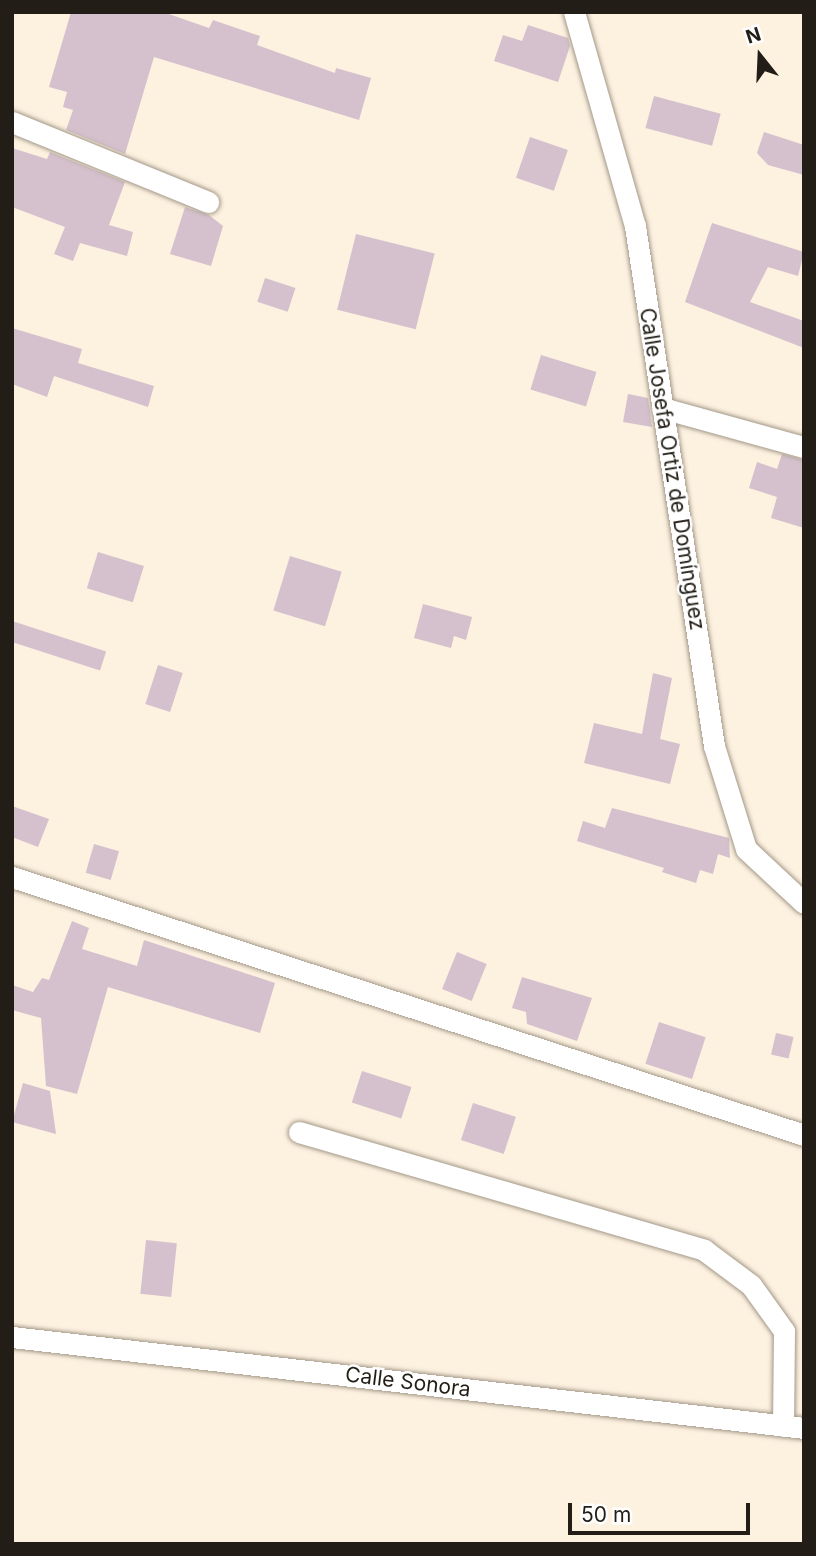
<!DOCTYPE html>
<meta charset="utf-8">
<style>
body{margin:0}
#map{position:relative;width:816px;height:1556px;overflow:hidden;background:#fdf1e0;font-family:Inter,sans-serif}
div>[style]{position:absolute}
.building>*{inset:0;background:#d4c1cd;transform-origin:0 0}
.roads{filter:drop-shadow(0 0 2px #a39888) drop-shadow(0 0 2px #a39888)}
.street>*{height:21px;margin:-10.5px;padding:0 10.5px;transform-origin:10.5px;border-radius:10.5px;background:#fff}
span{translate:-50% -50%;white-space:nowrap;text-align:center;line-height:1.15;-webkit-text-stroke:5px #fff;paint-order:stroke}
.street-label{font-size:21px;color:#221e17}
.frame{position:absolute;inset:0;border:14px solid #221e17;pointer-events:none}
.north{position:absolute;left:725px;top:21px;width:70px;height:70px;-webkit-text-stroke:5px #fff;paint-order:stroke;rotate:342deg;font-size:19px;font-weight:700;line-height:28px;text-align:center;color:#221e17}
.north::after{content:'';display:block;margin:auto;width:24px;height:32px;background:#221e17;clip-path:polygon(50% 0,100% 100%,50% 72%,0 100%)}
.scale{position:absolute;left:568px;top:1503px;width:182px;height:32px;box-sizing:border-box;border:4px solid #221e17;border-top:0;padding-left:9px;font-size:21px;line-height:24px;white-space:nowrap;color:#221e17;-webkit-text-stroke:5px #fff;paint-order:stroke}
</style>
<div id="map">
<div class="building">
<i style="clip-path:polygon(71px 12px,163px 12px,209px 28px,213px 20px,260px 36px,257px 45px,335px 73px,336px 68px,371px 78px,359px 120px,154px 57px,125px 154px,66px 130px,73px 110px,63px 107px,67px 92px,49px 87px)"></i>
<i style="clip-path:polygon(528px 25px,568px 38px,570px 46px,558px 82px,494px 61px,503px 35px,522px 41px)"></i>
<i style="left:654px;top:96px;width:69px;height:33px;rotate:15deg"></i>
<i style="clip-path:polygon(764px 132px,804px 145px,804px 175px,768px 165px,757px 153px)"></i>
<i style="left:530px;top:137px;width:40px;height:43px;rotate:19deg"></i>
<i style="clip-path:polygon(12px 148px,47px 159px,50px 152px,125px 182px,109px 225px,133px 232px,127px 256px,80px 243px,73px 261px,54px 254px,65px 227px,12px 207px)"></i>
<i style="clip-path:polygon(185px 207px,209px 215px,223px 226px,211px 266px,170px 254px)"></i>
<i style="clip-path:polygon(712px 223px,804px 252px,798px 276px,768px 267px,750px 302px,804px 321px,804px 348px,685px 302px)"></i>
<i style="left:356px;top:234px;width:81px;height:78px;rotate:14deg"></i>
<i style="left:265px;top:278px;width:32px;height:25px;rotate:18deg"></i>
<i style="clip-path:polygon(12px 328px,82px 349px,78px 363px,154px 386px,148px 407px,54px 376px,47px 397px,12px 384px)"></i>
<i style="left:541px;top:355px;width:58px;height:36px;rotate:17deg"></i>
<i style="clip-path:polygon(628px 394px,648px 398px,652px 427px,623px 422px)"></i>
<i style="clip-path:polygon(782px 454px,804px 460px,804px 528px,771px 518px,777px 497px,749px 488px,757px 462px,777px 469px)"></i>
<i style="left:98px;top:552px;width:48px;height:38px;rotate:17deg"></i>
<i style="left:290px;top:556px;width:54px;height:57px;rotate:17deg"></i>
<i style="clip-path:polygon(423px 604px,472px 617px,466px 640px,454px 636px,451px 648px,414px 638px)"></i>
<i style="left:12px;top:621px;width:99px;height:20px;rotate:18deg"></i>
<i style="left:158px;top:665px;width:26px;height:41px;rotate:18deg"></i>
<i style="clip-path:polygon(653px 673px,672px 678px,660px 739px,680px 744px,670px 784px,584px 763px,594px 723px,642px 734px)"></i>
<i style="clip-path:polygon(12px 806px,49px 819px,38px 847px,12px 837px)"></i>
<i style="clip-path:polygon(612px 808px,729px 838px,730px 858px,718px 854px,713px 874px,700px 870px,696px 883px,662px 872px,664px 868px,577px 841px,583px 821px,605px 828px)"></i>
<i style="left:94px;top:844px;width:26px;height:30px;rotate:16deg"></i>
<i style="clip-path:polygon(72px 921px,89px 928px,82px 949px,137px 966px,144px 940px,275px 983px,260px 1033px,108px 987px,77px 1094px,46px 1086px,41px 1018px,12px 1010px,12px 985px,33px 992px,42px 978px,49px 980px)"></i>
<i style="left:457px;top:952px;width:32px;height:40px;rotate:22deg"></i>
<i style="clip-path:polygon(522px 977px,592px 998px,577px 1041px,527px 1024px,526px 1012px,512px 1008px)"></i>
<i style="left:659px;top:1022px;width:49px;height:44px;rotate:18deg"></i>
<i style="left:776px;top:1033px;width:18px;height:22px;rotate:13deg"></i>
<i style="left:362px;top:1071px;width:52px;height:33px;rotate:18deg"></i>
<i style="clip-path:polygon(23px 1083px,50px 1091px,56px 1134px,12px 1122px)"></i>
<i style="left:473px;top:1103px;width:45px;height:39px;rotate:18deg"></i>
<i style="left:146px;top:1240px;width:31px;height:54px;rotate:6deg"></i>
</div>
<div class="roads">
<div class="street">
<i style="left:574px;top:12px;width:223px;rotate:74.1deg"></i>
<i style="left:635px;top:226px;width:526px;rotate:81.36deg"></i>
<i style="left:714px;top:746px;width:108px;rotate:72.7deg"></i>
<i style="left:746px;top:849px;width:79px;rotate:43deg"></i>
<i style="left:12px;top:122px;width:212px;rotate:22.2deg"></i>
<i style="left:662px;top:408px;width:147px;rotate:15.4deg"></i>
<i style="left:12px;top:877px;width:833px;rotate:18.04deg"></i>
<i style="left:299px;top:1132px;width:422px;rotate:16.2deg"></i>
<i style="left:704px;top:1250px;width:59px;rotate:36.7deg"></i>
<i style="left:751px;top:1285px;width:57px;rotate:54.3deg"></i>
<i style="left:784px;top:1331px;width:95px;rotate:90.6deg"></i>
<i style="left:12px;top:1337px;width:797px;rotate:6.55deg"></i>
</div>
</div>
<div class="street-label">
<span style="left:672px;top:469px;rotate:81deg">Calle Josefa Ortiz de Domínguez</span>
<span style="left:408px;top:1382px;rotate:7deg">Calle Sonora</span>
</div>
<div class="frame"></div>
<div class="north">N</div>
<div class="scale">50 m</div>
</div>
